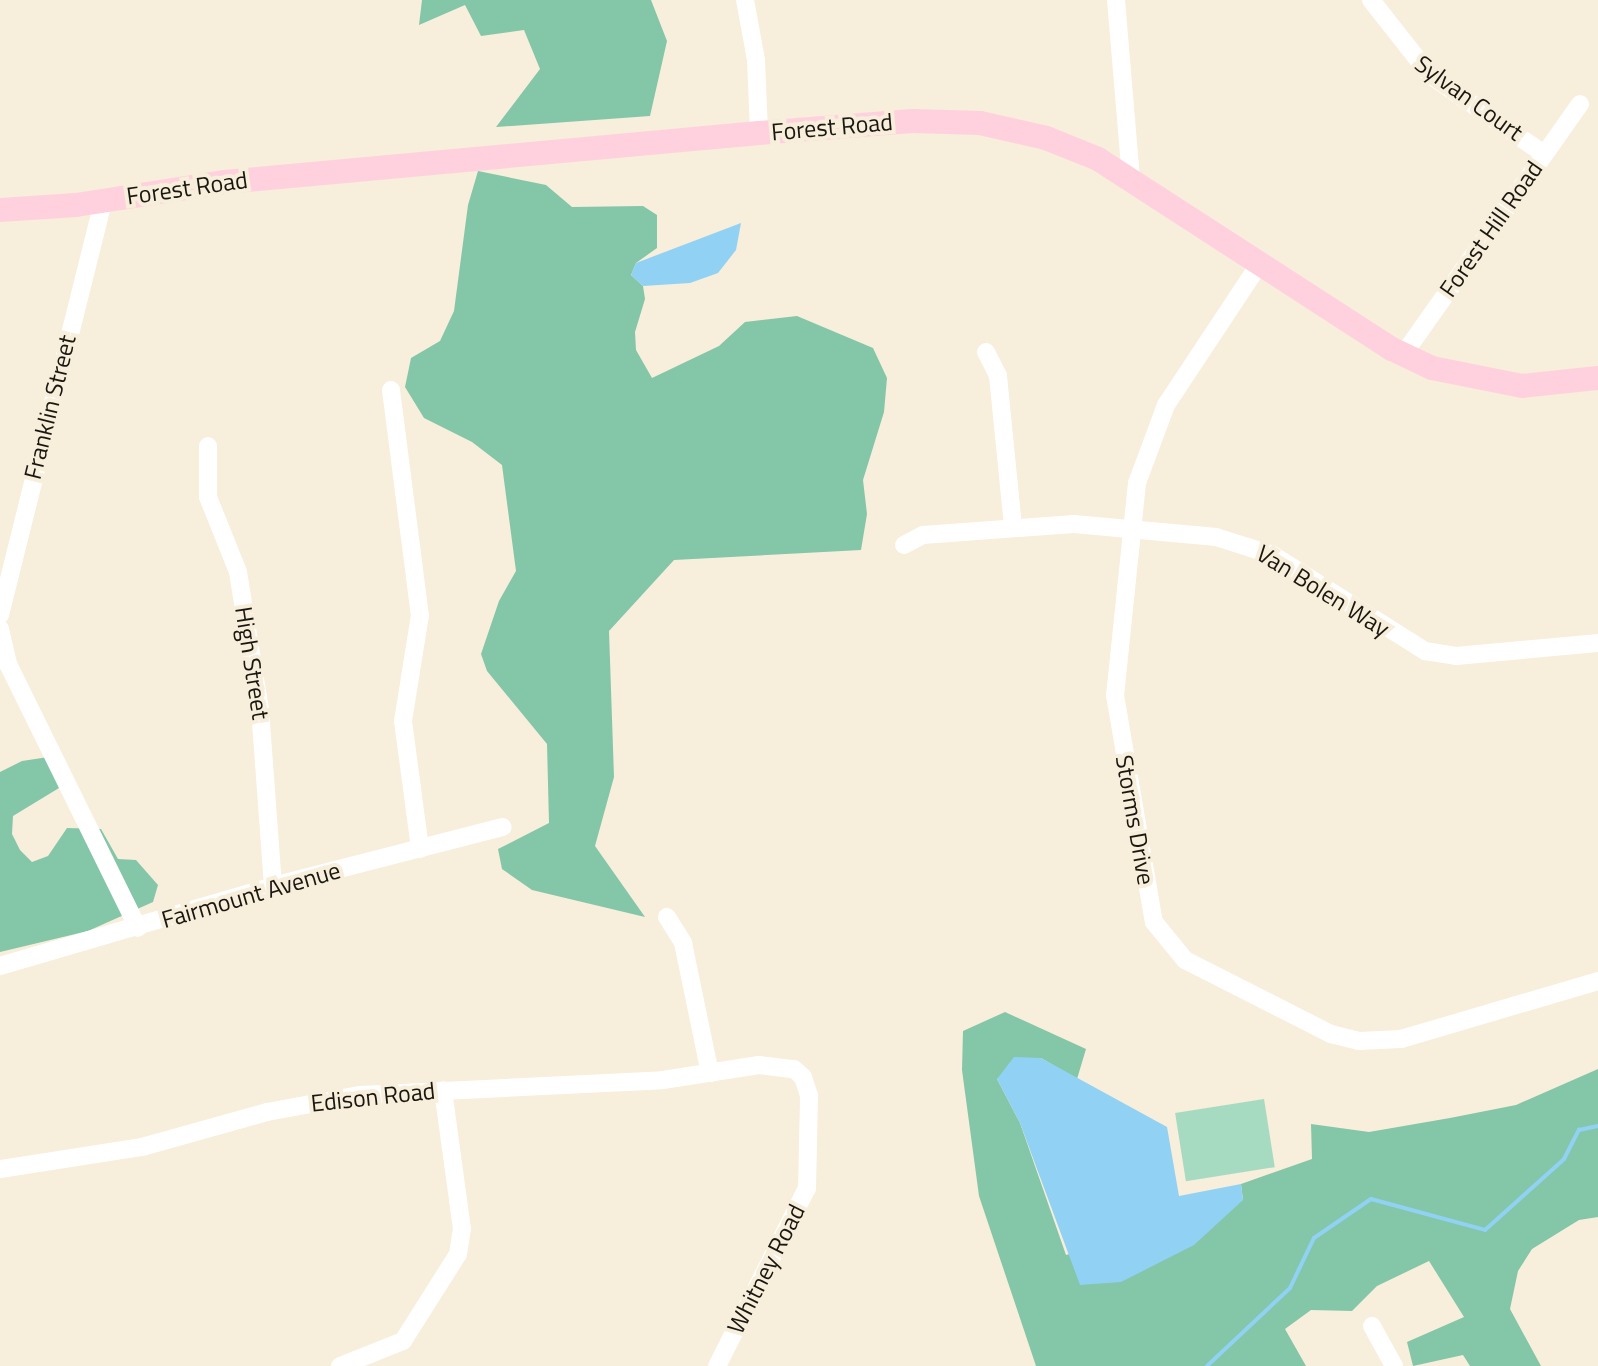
<!DOCTYPE html>
<style>
body{margin:0}
#map{position:relative;width:1598px;height:1366px;overflow:hidden;background:#f7eedb;font-family:"Titillium Web",sans-serif}
div>[style]{position:absolute}
.green>*{inset:0;background:#a6dbc2;transform-origin:0 0}
.forest>*{inset:0;background:#84c6a8}
.water>*{inset:0;background:#91d1f3}
.stream>*{height:4px;margin:-2px;padding:0 2px;transform-origin:2px;border-radius:2px;background:#91d1f3}
.minor>*{height:18px;margin:-9px;padding:0 9px;transform-origin:9px;border-radius:9px;background:#fff}
.major>*{height:24px;margin:-12px;padding:0 12px;transform-origin:12px;border-radius:12px;background:#ffd1de}
span{translate:-50% -50%;white-space:nowrap;text-align:center;line-height:1.15;-webkit-text-stroke:8px #f7eedb;paint-order:stroke}
.street-label{font-size:24px;color:#1a1711}
</style>
<div id="map">
<div class="green">
<i style="left:1264px;top:1099px;width:69px;height:90px;rotate:81deg"></i>
</div>
<div class="forest">
<i style="clip-path:polygon(422px 0,651px 0,667px 41px,650px 116px,496px 127px,540px 69px,524px 30px,481px 36px,465px 5px,419px 25px)"></i>
<i style="clip-path:polygon(478px 171px,546px 185px,572px 207px,643px 206px,657px 215px,657px 248px,636px 263px,631px 275px,643px 286px,645px 299px,635px 332px,636px 350px,652px 378px,719px 346px,745px 322px,797px 316px,873px 348px,887px 378px,884px 412px,863px 480px,867px 514px,861px 550px,674px 560px,609px 631px,614px 777px,595px 846px,645px 917px,532px 890px,502px 869px,498px 849px,549px 823px,547px 744px,487px 671px,481px 654px,499px 601px,516px 571px,502px 465px,472px 442px,424px 418px,405px 387px,411px 358px,440px 341px,454px 311px,468px 205px)"></i>
<i style="clip-path:polygon(55px 756px,59px 788px,13px 816px,12px 834px,20px 850px,32px 862px,48px 856px,67px 828px,101px 829px,118px 859px,136px 860px,158px 885px,153px 902px,88px 931px,0 952px,0 772px,22px 761px)"></i>
<i style="clip-path:polygon(1005px 1012px,1086px 1049px,1077px 1079px,1041px 1058px,997px 1079px,1020px 1123px,1066px 1255px,1243px 1200px,1241px 1184px,1312px 1159px,1311px 1124px,1369px 1132px,1450px 1118px,1516px 1105px,1598px 1069px,1598px 1217px,1579px 1220px,1532px 1249px,1518px 1271px,1510px 1309px,1541px 1366px,1470px 1366px,1463px 1355px,1413px 1366px,1407px 1342px,1464px 1317px,1429px 1261px,1377px 1286px,1352px 1311px,1311px 1310px,1285px 1329px,1306px 1366px,1036px 1366px,979px 1196px,962px 1070px,963px 1031px)"></i>
</div>
<div class="water">
<i style="clip-path:polygon(741px 223px,736px 250px,718px 273px,690px 283px,643px 286px,631px 275px,636px 263px)"></i>
<i style="clip-path:polygon(1014px 1057px,1041px 1058px,1167px 1127px,1179px 1196px,1241px 1184px,1243px 1200px,1194px 1245px,1121px 1282px,1080px 1285px,1020px 1123px,997px 1079px)"></i>
</div>
<div class="stream">
<i style="left:1207px;top:1366px;width:114px;rotate:-43.2deg"></i>
<i style="left:1290px;top:1288px;width:55px;rotate:-64.4deg"></i>
<i style="left:1314px;top:1238px;width:69px;rotate:-34.4deg"></i>
<i style="left:1371px;top:1199px;width:118px;rotate:15.2deg"></i>
<i style="left:1485px;top:1230px;width:106px;rotate:-41.9deg"></i>
<i style="left:1564px;top:1159px;width:33px;rotate:-63deg"></i>
<i style="left:1579px;top:1130px;width:19px;rotate:-12deg"></i>
</div>
<div class="minor">
<i style="left:745px;top:0;width:61px;rotate:79.6deg"></i>
<i style="left:756px;top:60px;width:73px;rotate:87.6deg"></i>
<i style="left:1116px;top:0;width:181px;rotate:85.2deg"></i>
<i style="left:1371px;top:0;width:95px;rotate:51.8deg"></i>
<i style="left:1430px;top:75px;width:139px;rotate:34.7deg"></i>
<i style="left:1260px;top:263px;width:170px;rotate:123.5deg"></i>
<i style="left:1166px;top:405px;width:83px;rotate:110.4deg"></i>
<i style="left:1137px;top:483px;width:213px;rotate:95.9deg"></i>
<i style="left:1115px;top:695px;width:230px;rotate:80.3deg"></i>
<i style="left:1154px;top:922px;width:49px;rotate:50.8deg"></i>
<i style="left:1185px;top:960px;width:164px;rotate:26.9deg"></i>
<i style="left:1331px;top:1034px;width:29px;rotate:14deg"></i>
<i style="left:1359px;top:1041px;width:42px;rotate:-2.7deg"></i>
<i style="left:1401px;top:1039px;width:205px;rotate:-16.4deg"></i>
<i style="left:986px;top:352px;width:27px;rotate:63deg"></i>
<i style="left:998px;top:376px;width:151px;rotate:84.3deg"></i>
<i style="left:1403px;top:355px;width:307px;rotate:-54.8deg"></i>
<i style="left:391px;top:390px;width:227px;rotate:82.7deg"></i>
<i style="left:420px;top:615px;width:107px;rotate:99.1deg"></i>
<i style="left:403px;top:721px;width:129px;rotate:82.4deg"></i>
<i style="left:208px;top:446px;width:51px;rotate:90deg"></i>
<i style="left:208px;top:497px;width:81px;rotate:68.2deg"></i>
<i style="left:238px;top:572px;width:139px;rotate:80.9deg"></i>
<i style="left:260px;top:709px;width:177px;rotate:85.8deg"></i>
<i style="left:904px;top:545px;width:21px;rotate:-28deg"></i>
<i style="left:923px;top:535px;width:151px;rotate:-4.2deg"></i>
<i style="left:1074px;top:524px;width:143px;rotate:5.2deg"></i>
<i style="left:1216px;top:537px;width:60px;rotate:17.5deg"></i>
<i style="left:1273px;top:555px;width:180px;rotate:32.3deg"></i>
<i style="left:1425px;top:651px;width:31px;rotate:9deg"></i>
<i style="left:1456px;top:656px;width:143px;rotate:-5.2deg"></i>
<i style="left:0;top:615px;width:427px;rotate:-76deg"></i>
<i style="left:0;top:629px;width:36px;rotate:77deg"></i>
<i style="left:8px;top:664px;width:294px;rotate:63.8deg"></i>
<i style="left:667px;top:917px;width:31px;rotate:58deg"></i>
<i style="left:683px;top:943px;width:133px;rotate:78.3deg"></i>
<i style="left:0;top:966px;width:284px;rotate:-16.3deg"></i>
<i style="left:273px;top:886px;width:237px;rotate:-14.4deg"></i>
<i style="left:0;top:1169px;width:144px;rotate:-8.8deg"></i>
<i style="left:142px;top:1147px;width:130px;rotate:-15.6deg"></i>
<i style="left:267px;top:1112px;width:95px;rotate:-10.4deg"></i>
<i style="left:360px;top:1095px;width:303px;rotate:-2.8deg"></i>
<i style="left:663px;top:1080px;width:97px;rotate:-8.9deg"></i>
<i style="left:759px;top:1065px;width:35px;rotate:7deg"></i>
<i style="left:794px;top:1069px;width:12px;rotate:42deg"></i>
<i style="left:803px;top:1077px;width:20px;rotate:72deg"></i>
<i style="left:809px;top:1096px;width:92px;rotate:91.2deg"></i>
<i style="left:807px;top:1188px;width:199px;rotate:116.8deg"></i>
<i style="left:1372px;top:1326px;width:46px;rotate:61.2deg"></i>
<i style="left:340px;top:1366px;width:68px;rotate:-21.6deg"></i>
<i style="left:403px;top:1341px;width:103px;rotate:-57.7deg"></i>
<i style="left:458px;top:1254px;width:25px;rotate:-81deg"></i>
<i style="left:462px;top:1229px;width:140px;rotate:-97.8deg"></i>
</div>
<div class="major">
<i style="left:0;top:210px;width:76px;rotate:-3.8deg"></i>
<i style="left:76px;top:205px;width:151px;rotate:-8.8deg"></i>
<i style="left:225px;top:182px;width:536px;rotate:-5.24deg"></i>
<i style="left:759px;top:133px;width:154px;rotate:-4.5deg"></i>
<i style="left:913px;top:121px;width:67px;rotate:1.7deg"></i>
<i style="left:980px;top:123px;width:68px;rotate:12.8deg"></i>
<i style="left:1046px;top:138px;width:56px;rotate:22deg"></i>
<i style="left:1098px;top:159px;width:350px;rotate:32.9deg"></i>
<i style="left:1392px;top:349px;width:44px;rotate:25.4deg"></i>
<i style="left:1432px;top:368px;width:92px;rotate:11.3deg"></i>
<i style="left:1522px;top:386px;width:76px;rotate:-6deg"></i>
</div>
<div class="street-label">
<span style="left:1469px;top:98px;rotate:36deg">Sylvan Court</span>
<span style="left:832px;top:127px;rotate:-5deg">Forest Road</span>
<span style="left:187px;top:188px;rotate:-8deg">Forest Road</span>
<span style="left:1491px;top:229px;rotate:-55deg">Forest Hill Road</span>
<span style="left:50px;top:407px;rotate:-76deg">Franklin Street</span>
<span style="left:1323px;top:591px;rotate:32deg">Van Bolen Way</span>
<span style="left:252px;top:663px;rotate:81deg">High Street</span>
<span style="left:1135px;top:820px;rotate:80deg">Storms Drive</span>
<span style="left:251px;top:895px;rotate:-16deg">Fairmount Avenue</span>
<span style="left:373px;top:1097px;rotate:-6deg">Edison Road</span>
<span style="left:766px;top:1269px;rotate:-63deg">Whitney Road</span>
</div>
</div>
